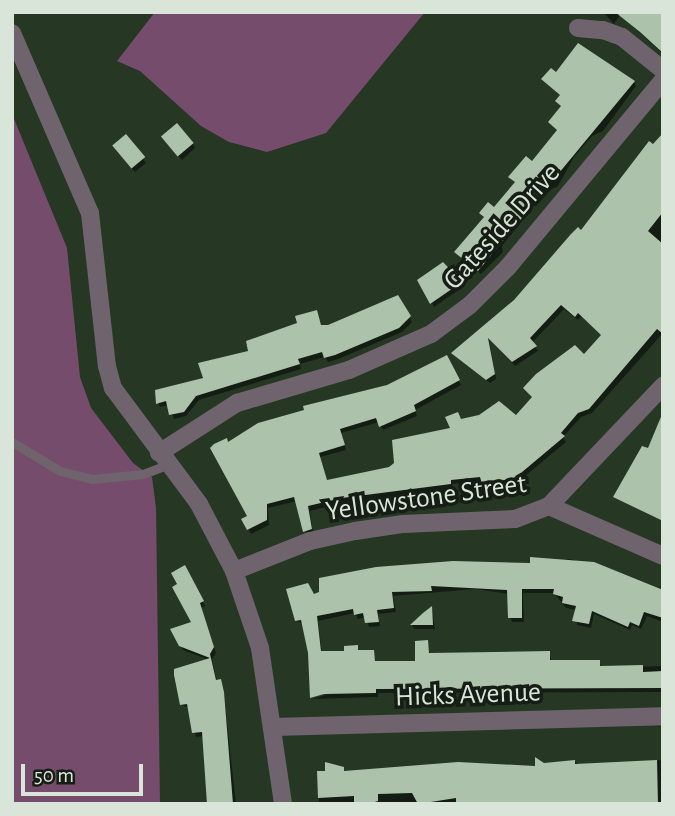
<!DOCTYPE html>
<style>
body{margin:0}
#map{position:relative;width:675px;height:816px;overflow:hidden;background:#263824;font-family:"Alegreya Sans",sans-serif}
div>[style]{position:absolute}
.green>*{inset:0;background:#764c6d}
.shadow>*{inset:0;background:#0007}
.building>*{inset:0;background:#adc2aa;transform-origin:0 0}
.service>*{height:9px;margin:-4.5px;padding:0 4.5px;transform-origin:4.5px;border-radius:4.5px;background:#6f646d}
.minor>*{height:18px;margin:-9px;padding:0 9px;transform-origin:9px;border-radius:9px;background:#6f646d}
.tertiary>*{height:18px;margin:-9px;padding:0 9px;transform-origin:9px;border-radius:9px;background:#6f646d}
span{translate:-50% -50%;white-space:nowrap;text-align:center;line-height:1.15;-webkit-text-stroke:7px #151d14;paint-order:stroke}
.street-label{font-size:28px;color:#dae5d9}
.frame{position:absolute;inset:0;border:14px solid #dae5d9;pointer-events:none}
.scale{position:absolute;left:21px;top:764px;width:122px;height:32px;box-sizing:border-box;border:4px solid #dae5d9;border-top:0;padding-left:9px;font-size:21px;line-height:24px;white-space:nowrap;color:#dae5d9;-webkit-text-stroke:5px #151d14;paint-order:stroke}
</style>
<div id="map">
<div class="green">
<i style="clip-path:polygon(155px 12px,425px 12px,326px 133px,267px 152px,229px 142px,201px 126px,140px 71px,117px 61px)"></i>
<i style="clip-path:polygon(12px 114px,67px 248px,80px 377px,91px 408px,133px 463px,152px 477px,156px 508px,160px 804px,12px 804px)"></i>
</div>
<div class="shadow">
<i style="clip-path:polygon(622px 12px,614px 24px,603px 12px)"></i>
<i style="clip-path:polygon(663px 12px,663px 53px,662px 53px,625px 19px)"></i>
<i style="clip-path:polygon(556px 75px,634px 82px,636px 86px,603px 131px,592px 136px,574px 157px,558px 186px,544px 193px,502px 246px,503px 252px,481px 274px,457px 252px,485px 219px,481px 213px,494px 210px,516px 184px,510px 177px,532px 163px,558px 131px,550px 122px,562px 107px,557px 101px,561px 96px,543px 79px)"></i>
<i style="clip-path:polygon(663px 135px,663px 333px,592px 413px,581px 417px,563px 437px,566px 442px,518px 482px,486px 488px,483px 481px,452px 484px,453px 488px,345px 502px,310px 511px,313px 533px,307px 535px,297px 501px,268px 508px,269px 525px,251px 534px,243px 520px,249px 517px,228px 444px,388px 387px,446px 358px,461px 385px,415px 410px,417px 416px,383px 430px,379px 422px,341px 433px,346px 450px,320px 457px,327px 482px,390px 469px,461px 421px,516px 417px,533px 398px,525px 388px,584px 356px,603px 336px,582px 316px,578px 320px,564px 309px,532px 343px,538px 351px,515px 366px,489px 339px,496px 379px,490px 383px,453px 353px,497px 320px,581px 232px,649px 144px,654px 147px)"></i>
<i style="clip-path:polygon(126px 137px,146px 163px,135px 172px,117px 151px)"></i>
<i style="clip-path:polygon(166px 141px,193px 144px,195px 148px,182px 160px)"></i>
<i style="clip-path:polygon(420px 281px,460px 283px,463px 287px,434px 307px)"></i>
<i style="clip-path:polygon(398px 297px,412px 322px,402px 332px,338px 359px,328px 362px,325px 357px,300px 364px,301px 369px,199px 400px,186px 416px,174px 419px,169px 405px,160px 407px,158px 403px,316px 312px,322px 327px,329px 327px)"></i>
<i style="clip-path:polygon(663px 482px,663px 521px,615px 497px)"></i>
<i style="clip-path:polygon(570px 559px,663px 590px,663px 622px,647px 616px,641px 629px,632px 625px,630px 630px,594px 614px,591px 628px,577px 625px,577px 610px,566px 608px,554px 593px,523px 593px,524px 622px,512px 622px,510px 617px,509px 594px,475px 589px,393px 596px,396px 612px,378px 614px,380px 626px,369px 627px,366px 617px,358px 619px,355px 613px,318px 621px,322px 653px,346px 652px,357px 647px,360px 652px,373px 652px,376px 663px,417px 662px,427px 642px,430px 654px,549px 653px,552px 662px,599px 662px,602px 668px,663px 666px,663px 692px,378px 693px,378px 697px,312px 699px,332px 693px,310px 653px,304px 624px,296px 621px,288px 590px,314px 596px)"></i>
<i style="clip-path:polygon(184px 568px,205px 606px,201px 608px,216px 653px,212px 659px,217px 682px,223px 686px,236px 804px,209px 804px,204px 736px,196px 737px,189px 708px,182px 705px,209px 660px,183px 650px,173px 630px,194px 623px,179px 585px)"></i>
<i style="clip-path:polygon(432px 609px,435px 629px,415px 629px,412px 626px)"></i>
<i style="clip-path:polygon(663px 760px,663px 804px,319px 804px,318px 773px,343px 768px,345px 773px,537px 768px,575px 762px,582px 766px)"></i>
</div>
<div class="building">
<i style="clip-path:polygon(615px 12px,663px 12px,663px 53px,640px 32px)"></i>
<i style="clip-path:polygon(578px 43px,635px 81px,478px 271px,454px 252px,484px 217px,479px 213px,488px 202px,494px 207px,515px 182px,508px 177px,526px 156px,532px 161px,557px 130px,548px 122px,561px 106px,555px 101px,560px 95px,541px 79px,551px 68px,556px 72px)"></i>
<i style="left:177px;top:123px;width:26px;height:21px;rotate:50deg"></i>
<i style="clip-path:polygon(663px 133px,663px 212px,648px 231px,663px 244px,663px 334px,657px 329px,589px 409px,578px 413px,561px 433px,565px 436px,515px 478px,482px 484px,480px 477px,451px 480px,451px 484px,342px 498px,308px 506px,312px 529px,303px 532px,294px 497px,267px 504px,267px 520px,247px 530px,241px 519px,247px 516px,210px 448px,214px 444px,227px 438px,228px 442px,258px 423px,304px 410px,303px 406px,387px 385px,447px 355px,460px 380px,414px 405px,416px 411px,379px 427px,376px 418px,340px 429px,345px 445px,319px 453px,327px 480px,389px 467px,394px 463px,392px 440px,450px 428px,445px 417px,458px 412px,461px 419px,479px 415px,499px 401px,516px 415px,532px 397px,523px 388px,536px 374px,575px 345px,584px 354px,601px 335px,578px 313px,575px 317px,561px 305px,530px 338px,537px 346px,512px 362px,488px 338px,495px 374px,486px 380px,451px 353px,514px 300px,571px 234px,578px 227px,581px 230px,649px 141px,653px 144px)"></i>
<i style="left:126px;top:134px;width:30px;height:18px;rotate:50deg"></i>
<i style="clip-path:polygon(443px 262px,462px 282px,430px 304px,417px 280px)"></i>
<i style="clip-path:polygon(398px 295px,411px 316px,399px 328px,335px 355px,324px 358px,322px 352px,298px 359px,300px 364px,196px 396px,184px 412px,169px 415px,166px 401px,156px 404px,155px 390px,203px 378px,198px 363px,248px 351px,246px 341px,297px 323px,295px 316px,317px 310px,321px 325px,328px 325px)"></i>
<i style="clip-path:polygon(663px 412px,663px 521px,613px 497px,642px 446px,648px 448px)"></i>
<i style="clip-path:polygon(530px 557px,594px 562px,663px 590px,663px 618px,644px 612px,639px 626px,630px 622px,628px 627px,592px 611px,589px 624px,572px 621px,576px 606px,562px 603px,563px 597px,553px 594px,554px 589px,522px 589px,522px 618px,508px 618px,507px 590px,431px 586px,432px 591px,392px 592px,394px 608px,377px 610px,379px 622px,365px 623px,363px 613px,354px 615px,353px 609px,317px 616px,321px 651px,344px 651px,344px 646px,358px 645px,358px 650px,374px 650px,375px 661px,415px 661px,415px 641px,428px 640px,429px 653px,550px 651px,550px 660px,600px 660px,600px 666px,643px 665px,643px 672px,663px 671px,663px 688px,376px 689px,376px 693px,324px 694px,310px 698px,308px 653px,301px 620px,295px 621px,286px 589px,308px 583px,314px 594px,319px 592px,319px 578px,376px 567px,453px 561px,530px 563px)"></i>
<i style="clip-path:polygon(185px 565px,204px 601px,200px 603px,214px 647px,210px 654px,216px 680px,221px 679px,224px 692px,233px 804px,207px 804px,202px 732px,192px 733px,187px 704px,180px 705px,174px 675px,174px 669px,210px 658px,179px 646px,170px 629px,191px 622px,172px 587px,177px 584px,171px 573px)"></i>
<i style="clip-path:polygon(432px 606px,433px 625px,410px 625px,423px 613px)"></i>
<i style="clip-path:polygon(535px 757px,544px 763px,575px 760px,575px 764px,657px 760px,658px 804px,456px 804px,456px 798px,418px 804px,412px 793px,378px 794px,378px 801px,368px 804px,354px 804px,354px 796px,318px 798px,317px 771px,325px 771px,325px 762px,344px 767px,344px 771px,458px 762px,535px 766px)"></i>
</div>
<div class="service">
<i style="left:12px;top:442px;width:56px;rotate:31.1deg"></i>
<i style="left:60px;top:471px;width:33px;rotate:14deg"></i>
<i style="left:92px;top:479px;width:51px;rotate:-5.6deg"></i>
<i style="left:143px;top:474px;width:26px;rotate:-21deg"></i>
</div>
<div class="minor">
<i style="left:578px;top:28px;width:25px;rotate:5deg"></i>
<i style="left:603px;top:30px;width:20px;rotate:20deg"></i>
<i style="left:622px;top:37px;width:53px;rotate:38.8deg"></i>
<i style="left:159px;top:453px;width:93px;rotate:-32.7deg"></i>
<i style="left:237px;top:403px;width:117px;rotate:-16.4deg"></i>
<i style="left:349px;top:370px;width:90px;rotate:-23.7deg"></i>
<i style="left:431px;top:334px;width:49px;rotate:-36.6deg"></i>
<i style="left:470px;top:305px;width:54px;rotate:-45deg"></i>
<i style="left:508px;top:267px;width:243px;rotate:-50.3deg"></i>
<i style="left:549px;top:506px;width:124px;rotate:23.7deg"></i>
<i style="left:234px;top:571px;width:82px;rotate:-21.5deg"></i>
<i style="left:310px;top:541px;width:46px;rotate:-12.5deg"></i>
<i style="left:355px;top:531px;width:49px;rotate:-8.3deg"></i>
<i style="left:403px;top:524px;width:112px;rotate:-2.6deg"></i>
<i style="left:515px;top:519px;width:36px;rotate:-21deg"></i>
<i style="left:549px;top:506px;width:166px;rotate:-46.5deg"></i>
<i style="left:274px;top:727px;width:389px;rotate:-1.6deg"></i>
</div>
<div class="tertiary">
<i style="left:12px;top:33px;width:196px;rotate:66.6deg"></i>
<i style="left:90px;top:213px;width:154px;rotate:83.7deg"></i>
<i style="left:107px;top:366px;width:23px;rotate:75deg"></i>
<i style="left:113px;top:388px;width:144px;rotate:53.4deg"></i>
<i style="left:199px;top:504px;width:76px;rotate:62.4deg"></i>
<i style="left:234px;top:571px;width:81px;rotate:71.3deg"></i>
<i style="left:260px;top:648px;width:158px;rotate:81.6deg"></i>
</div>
<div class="street-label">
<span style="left:502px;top:227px;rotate:-48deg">Gateside Drive</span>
<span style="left:426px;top:498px;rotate:-8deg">Yellowstone Street</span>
<span style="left:468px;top:695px;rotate:-2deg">Hicks Avenue</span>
</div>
<div class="frame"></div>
<div class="scale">50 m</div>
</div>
